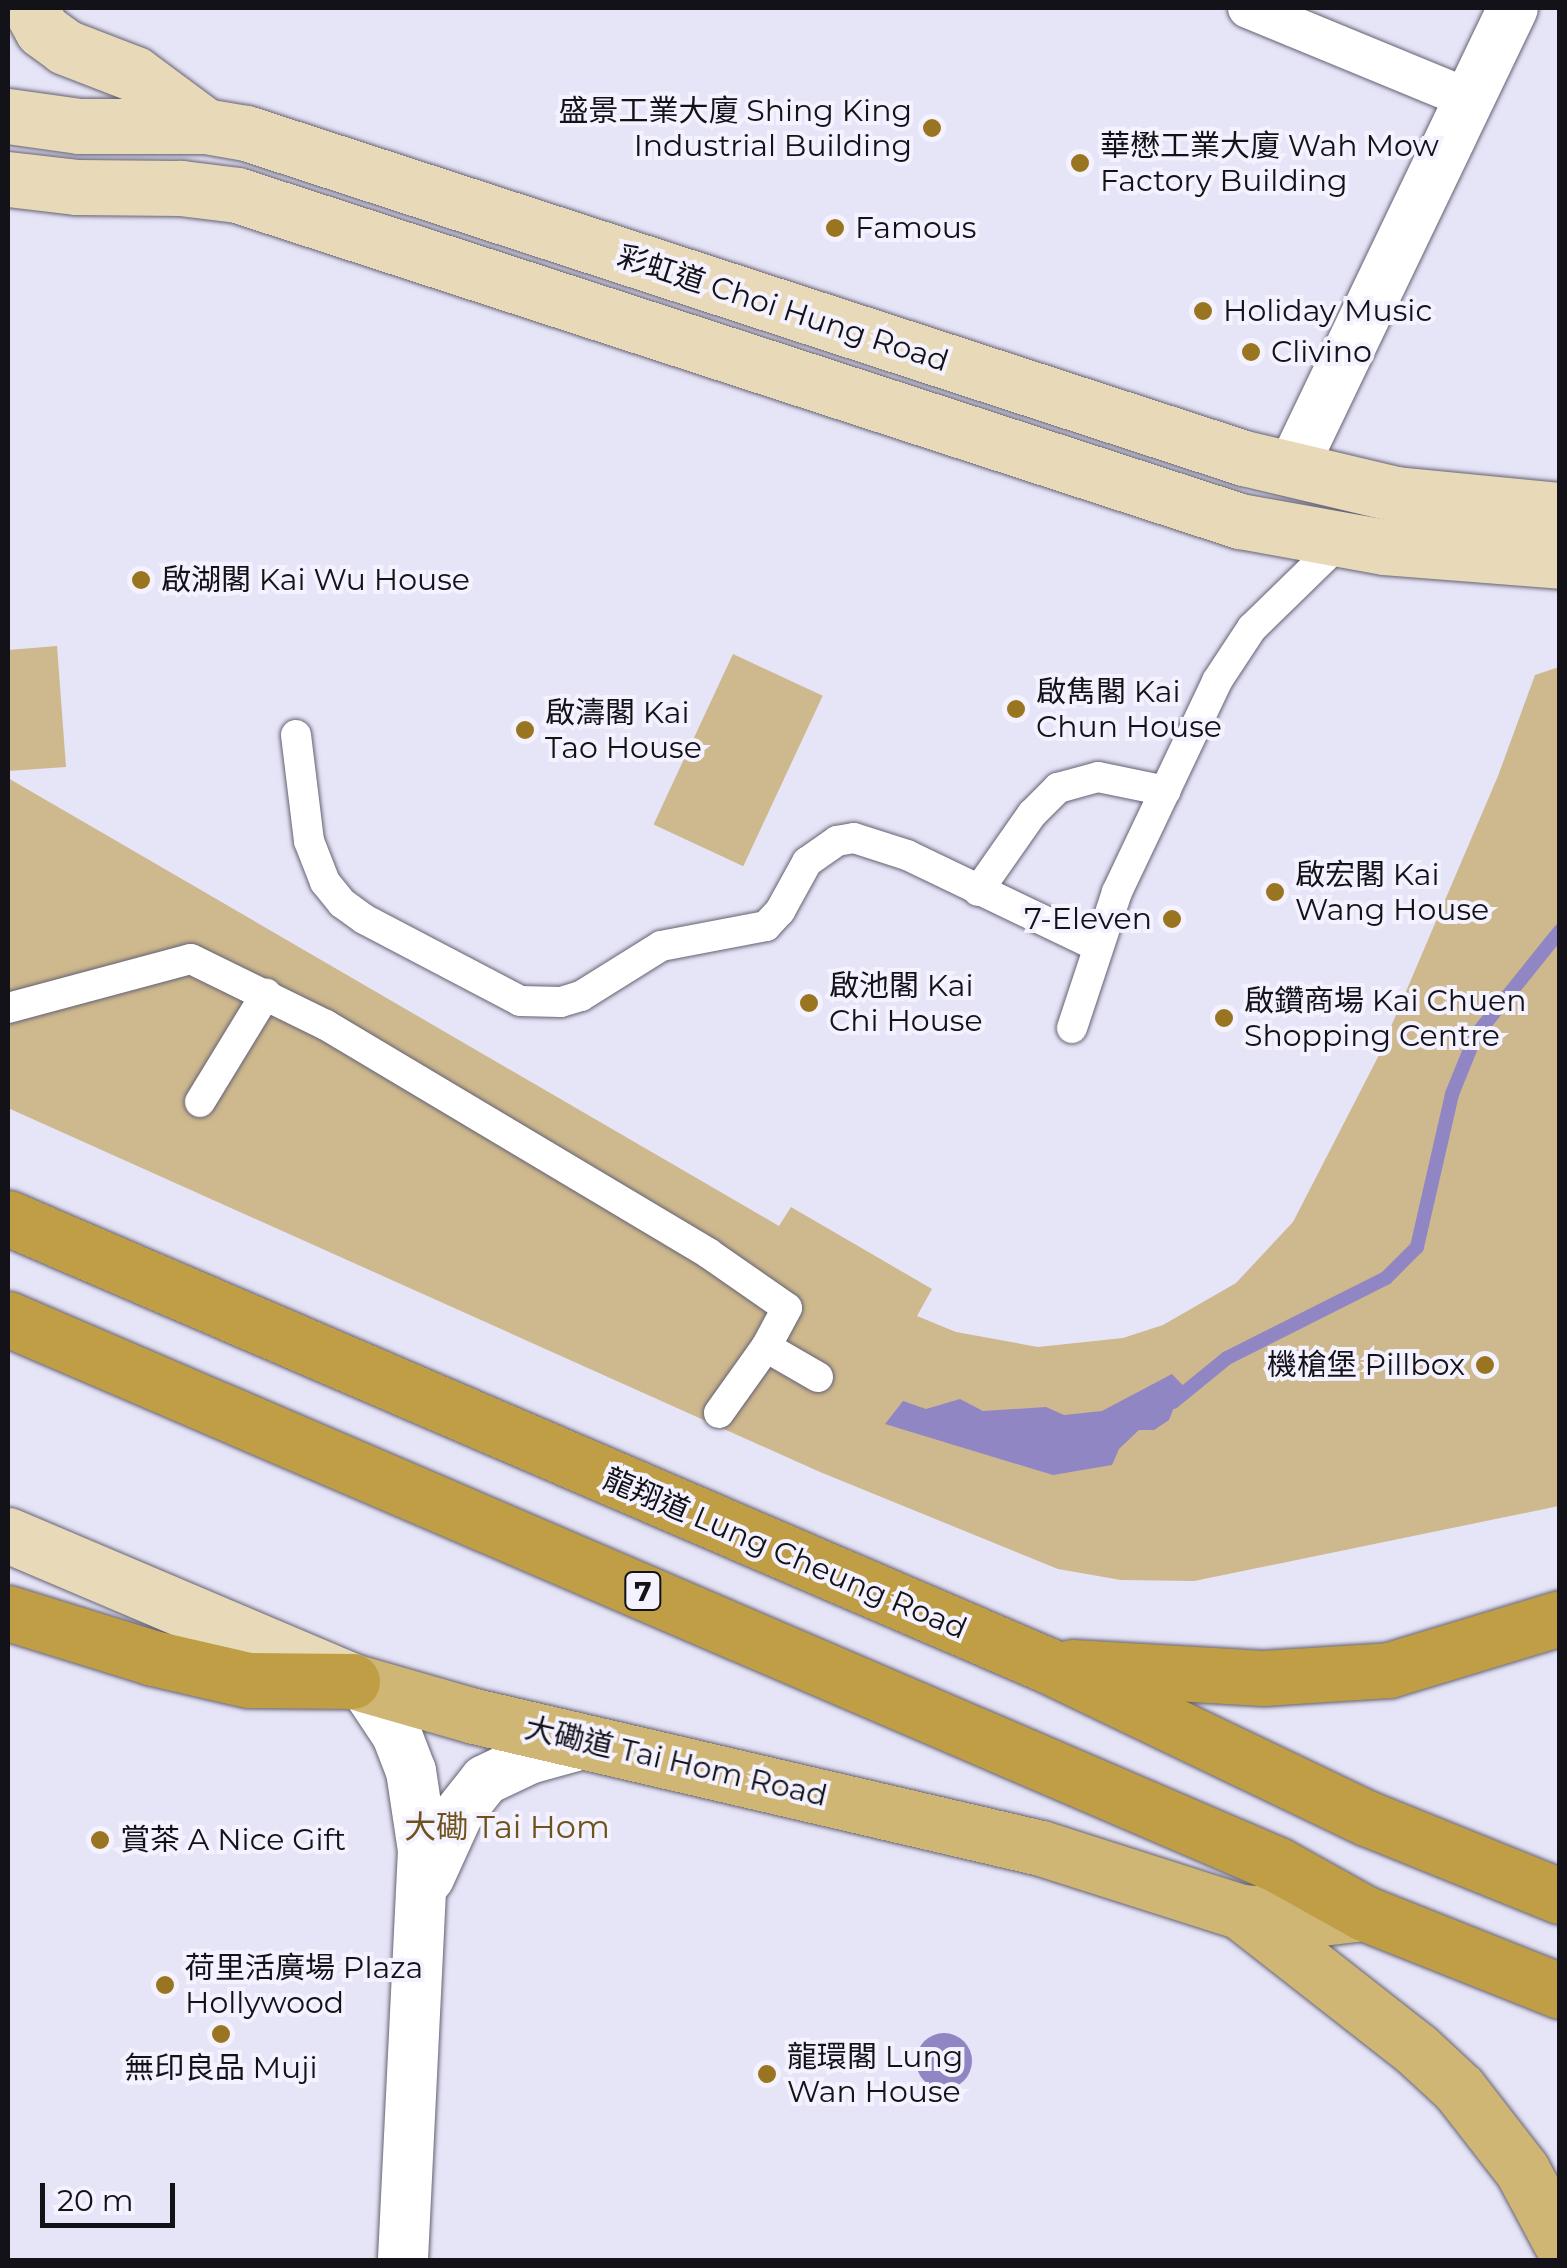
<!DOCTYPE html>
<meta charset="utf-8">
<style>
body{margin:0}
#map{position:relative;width:1567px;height:2268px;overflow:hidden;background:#e6e4f7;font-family:Montserrat,"Noto Sans TC",sans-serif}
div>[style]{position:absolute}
.green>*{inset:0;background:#ceb88e;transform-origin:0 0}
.water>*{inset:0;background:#9186c4}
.round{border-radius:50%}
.stream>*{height:14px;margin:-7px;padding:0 7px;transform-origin:7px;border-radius:7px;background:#9186c4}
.roads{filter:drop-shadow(0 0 2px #646272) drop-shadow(0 0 2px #646272)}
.pedestrian>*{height:30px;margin:-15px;padding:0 15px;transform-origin:15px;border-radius:15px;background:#fff}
.minor>*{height:40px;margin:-20px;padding:0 20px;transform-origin:20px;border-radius:20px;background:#fff}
.tertiary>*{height:50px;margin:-25px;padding:0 25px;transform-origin:25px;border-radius:25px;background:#fff}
.secondary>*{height:55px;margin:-27.5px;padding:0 27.5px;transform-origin:27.5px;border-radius:27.5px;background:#e8dab9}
.primary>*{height:55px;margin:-27.5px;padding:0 27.5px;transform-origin:27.5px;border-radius:27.5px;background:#d0b674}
.trunk>*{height:55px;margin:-27.5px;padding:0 27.5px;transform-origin:27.5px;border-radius:27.5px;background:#c09e46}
.dots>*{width:28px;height:28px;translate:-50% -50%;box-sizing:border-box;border:5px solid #f4f2fe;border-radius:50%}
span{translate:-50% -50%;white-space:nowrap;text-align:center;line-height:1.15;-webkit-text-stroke:8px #f4f2fe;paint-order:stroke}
.shield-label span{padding:2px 8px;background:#f4f2fe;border:2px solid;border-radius:8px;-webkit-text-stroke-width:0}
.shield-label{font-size:28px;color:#131218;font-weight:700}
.poi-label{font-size:30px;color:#131218}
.right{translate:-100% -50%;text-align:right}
.left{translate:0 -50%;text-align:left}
.street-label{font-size:30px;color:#131218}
.neighbourhood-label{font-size:32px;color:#6d531b}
.frame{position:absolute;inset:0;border:10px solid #131218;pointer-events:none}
.scale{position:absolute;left:40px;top:2183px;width:135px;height:45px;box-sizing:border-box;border:5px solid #131218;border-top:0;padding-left:12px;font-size:30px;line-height:35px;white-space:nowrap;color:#131218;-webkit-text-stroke:8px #f4f2fe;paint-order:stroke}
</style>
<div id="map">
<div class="green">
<i style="clip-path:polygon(57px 646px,66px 767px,8px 771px,8px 650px)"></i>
<i style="left:733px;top:654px;width:99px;height:188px;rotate:25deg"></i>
<i style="clip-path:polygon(1559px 667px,1559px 1506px,1194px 1581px,1121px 1580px,1058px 1569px,820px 1472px,8px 1108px,8px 778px,779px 1226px,791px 1207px,932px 1289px,917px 1316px,956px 1332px,1038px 1347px,1123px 1338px,1163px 1325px,1236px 1283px,1293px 1222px,1378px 1057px,1498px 776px,1535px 675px)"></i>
</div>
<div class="water">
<i style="clip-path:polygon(1172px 1374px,1191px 1394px,1174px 1407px,1169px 1420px,1154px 1430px,1139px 1430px,1119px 1449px,1112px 1465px,1053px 1475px,885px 1424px,903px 1401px,926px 1409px,960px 1399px,983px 1411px,1046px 1407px,1064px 1415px,1102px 1411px)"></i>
<i class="round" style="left:916px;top:2033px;width:56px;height:56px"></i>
</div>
<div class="stream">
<i style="left:1173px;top:1402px;width:70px;rotate:-39.2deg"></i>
<i style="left:1227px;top:1358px;width:178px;rotate:-26.7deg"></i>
<i style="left:1386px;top:1278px;width:44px;rotate:-45deg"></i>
<i style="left:1417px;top:1247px;width:157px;rotate:-77.1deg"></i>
<i style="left:1452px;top:1094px;width:64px;rotate:-67.9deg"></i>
<i style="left:1476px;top:1035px;width:134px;rotate:-51.1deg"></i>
</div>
<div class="roads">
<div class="pedestrian">
<i style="left:296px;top:735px;width:107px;rotate:83deg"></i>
<i style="left:309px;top:841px;width:44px;rotate:68.7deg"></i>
<i style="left:325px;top:882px;width:27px;rotate:51deg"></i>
<i style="left:342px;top:903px;width:27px;rotate:36deg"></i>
<i style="left:364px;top:919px;width:176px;rotate:27.7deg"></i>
<i style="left:520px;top:1001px;width:41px;rotate:1.4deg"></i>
<i style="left:561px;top:1002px;width:21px;rotate:-17deg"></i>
<i style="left:581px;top:996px;width:94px;rotate:-32deg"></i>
<i style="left:661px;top:946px;width:107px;rotate:-10.8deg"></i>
<i style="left:766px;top:926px;width:21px;rotate:-47deg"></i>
<i style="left:780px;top:911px;width:56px;rotate:-61.1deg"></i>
<i style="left:807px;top:862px;width:37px;rotate:-35deg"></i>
<i style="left:837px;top:841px;width:17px;rotate:-10deg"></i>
<i style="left:854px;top:838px;width:56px;rotate:17.8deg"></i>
<i style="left:907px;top:855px;width:211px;rotate:25.6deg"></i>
<i style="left:978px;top:891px;width:94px;rotate:-55deg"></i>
<i style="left:1032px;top:814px;width:37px;rotate:-45deg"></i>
<i style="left:1058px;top:788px;width:41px;rotate:-15.4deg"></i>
<i style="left:1098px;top:777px;width:69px;rotate:11.6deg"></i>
<i style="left:8px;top:1008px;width:189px;rotate:-15deg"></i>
<i style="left:191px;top:959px;width:150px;rotate:26.1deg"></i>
<i style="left:326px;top:1025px;width:445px;rotate:30.8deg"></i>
<i style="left:708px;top:1253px;width:96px;rotate:34.8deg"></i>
<i style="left:787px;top:1308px;width:44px;rotate:118.3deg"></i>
<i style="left:766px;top:1347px;width:81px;rotate:125.5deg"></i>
<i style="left:1072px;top:1028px;width:143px;rotate:-71.7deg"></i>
<i style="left:1117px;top:892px;width:233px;rotate:-64.6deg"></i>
<i style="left:1217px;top:681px;width:64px;rotate:-56.6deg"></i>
<i style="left:1252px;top:628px;width:124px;rotate:-44.3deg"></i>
<i style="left:200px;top:1102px;width:127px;rotate:-58.6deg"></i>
<i style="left:766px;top:1347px;width:60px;rotate:30deg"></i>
</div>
<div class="minor">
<i style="left:1248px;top:8px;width:239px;rotate:22.4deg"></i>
</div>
<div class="tertiary">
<i style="left:1292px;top:469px;width:511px;rotate:-64.39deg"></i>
<i style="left:365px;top:1687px;width:58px;rotate:56.3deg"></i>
<i style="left:397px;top:1735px;width:39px;rotate:69deg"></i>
<i style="left:411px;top:1771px;width:80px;rotate:81.4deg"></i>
<i style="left:423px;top:1850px;width:410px;rotate:92.8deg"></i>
<i style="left:429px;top:1878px;width:70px;rotate:-65.6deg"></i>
<i style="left:458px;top:1814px;width:43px;rotate:-51.5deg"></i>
<i style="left:485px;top:1780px;width:49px;rotate:-25.5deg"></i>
<i style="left:529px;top:1759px;width:63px;rotate:-15.6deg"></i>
</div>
<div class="secondary">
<i style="left:30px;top:8px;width:25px;rotate:61deg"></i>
<i style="left:42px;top:30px;width:29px;rotate:36deg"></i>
<i style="left:65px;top:47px;width:75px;rotate:21.1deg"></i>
<i style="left:135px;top:74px;width:87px;rotate:36.6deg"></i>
<i style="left:8px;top:116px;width:72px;rotate:8deg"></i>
<i style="left:79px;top:126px;width:126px"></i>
<i style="left:205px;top:126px;width:42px;rotate:9.7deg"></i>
<i style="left:246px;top:133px;width:1050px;rotate:18.04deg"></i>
<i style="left:1244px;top:458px;width:156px;rotate:13.3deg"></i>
<i style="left:1396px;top:494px;width:165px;rotate:5.6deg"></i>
<i style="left:8px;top:179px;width:68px;rotate:6.7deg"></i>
<i style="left:76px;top:187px;width:105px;rotate:0.5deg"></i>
<i style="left:181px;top:188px;width:56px;rotate:7.1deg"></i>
<i style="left:237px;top:195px;width:1055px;rotate:18.01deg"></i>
<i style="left:1240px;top:521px;width:146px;rotate:10.2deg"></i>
<i style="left:1384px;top:547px;width:177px;rotate:4.5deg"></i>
<i style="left:8px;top:1535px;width:374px;rotate:23deg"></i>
</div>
<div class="primary">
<i style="left:352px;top:1681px;width:127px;rotate:16deg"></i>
<i style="left:474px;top:1716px;width:582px;rotate:13.11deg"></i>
<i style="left:1041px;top:1848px;width:210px;rotate:17.7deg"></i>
<i style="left:1241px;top:1912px;width:81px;rotate:4.2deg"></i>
<i style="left:1322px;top:1918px;width:42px;rotate:-6.8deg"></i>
<i style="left:1241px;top:1912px;width:222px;rotate:38.1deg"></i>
<i style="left:1416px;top:2049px;width:59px;rotate:42.9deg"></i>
<i style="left:1459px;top:2089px;width:103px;rotate:52.1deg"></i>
<i style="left:1522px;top:2170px;width:81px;rotate:61.8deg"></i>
</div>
<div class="trunk">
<i style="left:8px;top:1218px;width:1133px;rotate:23.28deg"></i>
<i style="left:1049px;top:1666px;width:355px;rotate:25.6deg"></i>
<i style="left:1369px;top:1819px;width:206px;rotate:22deg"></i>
<i style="left:8px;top:1319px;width:1382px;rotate:23.26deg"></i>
<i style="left:1278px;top:1865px;width:98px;rotate:29.2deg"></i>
<i style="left:1364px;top:1913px;width:211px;rotate:21.7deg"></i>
<i style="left:8px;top:1613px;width:152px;rotate:17.2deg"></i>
<i style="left:153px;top:1658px;width:98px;rotate:13deg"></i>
<i style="left:248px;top:1680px;width:104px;rotate:0.6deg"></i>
<i style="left:1072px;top:1667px;width:191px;rotate:3.3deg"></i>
<i style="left:1263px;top:1678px;width:126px;rotate:-3.6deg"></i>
<i style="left:1389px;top:1670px;width:179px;rotate:-16.9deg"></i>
</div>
</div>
<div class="dots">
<i style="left:932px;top:128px;background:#9a7521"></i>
<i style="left:1080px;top:163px;background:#9a7521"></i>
<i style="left:835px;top:228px;background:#9a7521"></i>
<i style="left:1203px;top:311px;background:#9a7521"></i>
<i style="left:1251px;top:352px;background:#9a7521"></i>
<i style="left:141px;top:580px;background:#9a7521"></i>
<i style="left:1016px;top:709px;background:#9a7521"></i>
<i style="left:525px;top:730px;background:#9a7521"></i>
<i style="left:1275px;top:892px;background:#9a7521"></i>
<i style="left:1172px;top:919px;background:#9a7521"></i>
<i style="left:809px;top:1003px;background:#9a7521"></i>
<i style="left:1224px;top:1018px;background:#9a7521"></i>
<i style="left:1485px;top:1365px;background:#9a7521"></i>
<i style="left:100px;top:1840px;background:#9a7521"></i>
<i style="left:165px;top:1985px;background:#9a7521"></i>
<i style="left:221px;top:2034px;background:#9a7521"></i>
<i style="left:767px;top:2074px;background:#9a7521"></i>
</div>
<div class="shield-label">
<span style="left:643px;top:1591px">7</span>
</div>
<div class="poi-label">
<span class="right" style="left:912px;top:128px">盛景工業大廈 Shing King<br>Industrial Building</span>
<span class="left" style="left:1100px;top:163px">華懋工業大廈 Wah Mow<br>Factory Building</span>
<span class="left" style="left:855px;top:228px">Famous</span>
<span class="left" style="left:1223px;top:311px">Holiday Music</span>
<span class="left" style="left:1271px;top:352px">Clivino</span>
<span class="left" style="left:161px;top:580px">啟湖閣 Kai Wu House</span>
<span class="left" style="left:1036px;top:709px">啟雋閣 Kai<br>Chun House</span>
<span class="left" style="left:545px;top:730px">啟濤閣 Kai<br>Tao House</span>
<span class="left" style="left:1295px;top:892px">啟宏閣 Kai<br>Wang House</span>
<span class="right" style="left:1152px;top:919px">7-Eleven</span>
<span class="left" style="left:829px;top:1003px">啟池閣 Kai<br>Chi House</span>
<span class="left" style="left:1244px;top:1018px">啟鑽商場 Kai Chuen<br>Shopping Centre</span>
<span class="right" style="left:1465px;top:1365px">機槍堡 Pillbox</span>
<span class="left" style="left:120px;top:1840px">賞茶 A Nice Gift</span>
<span class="left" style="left:185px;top:1985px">荷里活廣場 Plaza<br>Hollywood</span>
<span class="left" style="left:787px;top:2074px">龍環閣 Lung<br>Wan House</span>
<span style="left:221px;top:2068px">無印良品 Muji</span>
</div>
<div class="street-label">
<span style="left:783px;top:309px;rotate:18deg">彩虹道 Choi Hung Road</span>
<span style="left:785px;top:1554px;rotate:23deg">龍翔道 Lung Cheung Road</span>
<span style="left:676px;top:1762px;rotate:13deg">大磡道 Tai Hom Road</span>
</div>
<div class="neighbourhood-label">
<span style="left:507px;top:1827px">大磡 Tai Hom</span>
</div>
<div class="frame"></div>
<div class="scale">20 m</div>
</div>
